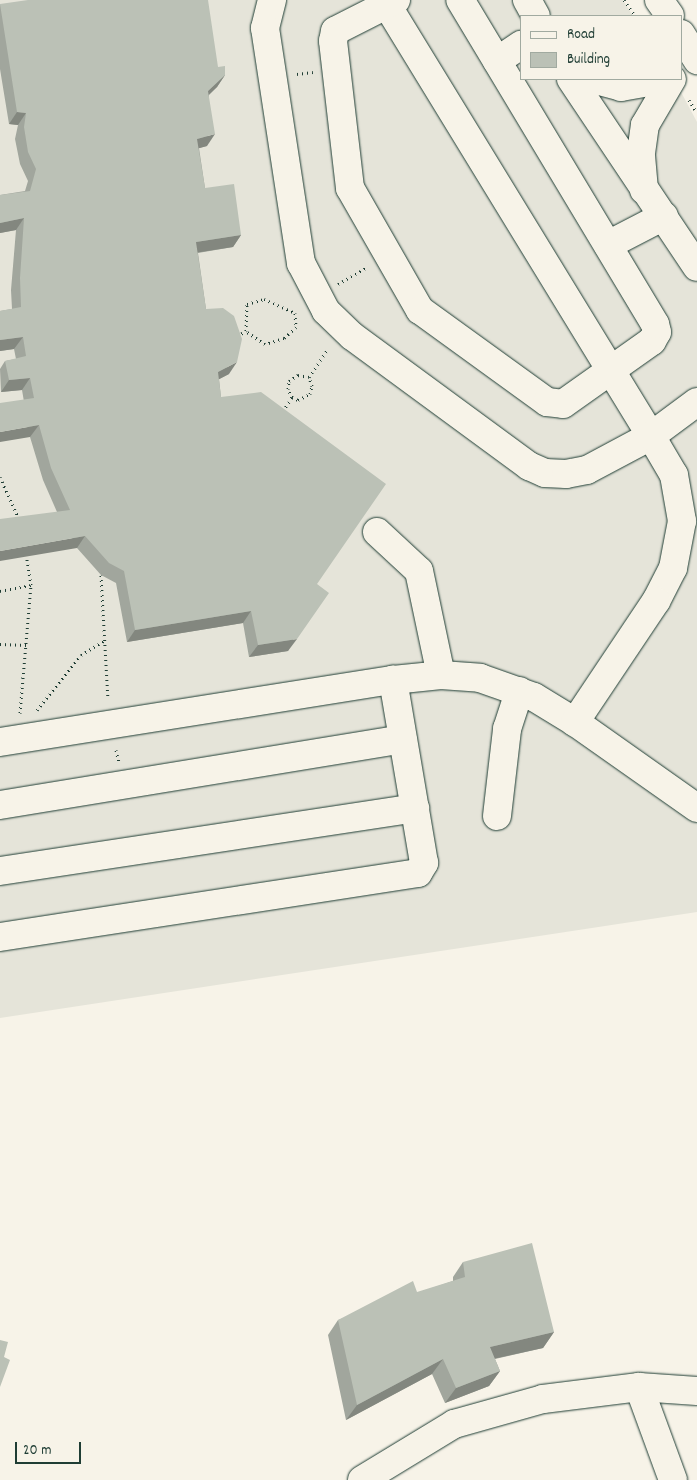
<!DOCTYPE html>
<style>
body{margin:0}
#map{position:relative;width:697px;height:1480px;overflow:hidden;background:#f7f3e8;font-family:Dekko,sans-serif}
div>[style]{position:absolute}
.built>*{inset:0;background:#e5e4d9}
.path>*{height:3px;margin-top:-1.5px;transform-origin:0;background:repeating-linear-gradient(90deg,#1f3d34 0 1px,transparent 0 5px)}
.roads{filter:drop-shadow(0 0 1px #1f3d34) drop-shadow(0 0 1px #1f3d34)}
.minor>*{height:28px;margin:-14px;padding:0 14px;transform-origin:14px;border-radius:14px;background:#f7f3e8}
.wall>*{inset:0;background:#a1a69d}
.shaded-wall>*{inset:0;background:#83877f}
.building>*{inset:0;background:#bbc1b6}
span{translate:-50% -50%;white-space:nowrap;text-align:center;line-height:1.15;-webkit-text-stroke:4px #f7f3e8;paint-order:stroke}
.legend{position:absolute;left:520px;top:15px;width:162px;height:65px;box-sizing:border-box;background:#f7f3e8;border:1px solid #a1aaa0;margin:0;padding:6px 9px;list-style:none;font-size:15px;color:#1f3d34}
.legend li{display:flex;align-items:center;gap:10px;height:25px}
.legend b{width:25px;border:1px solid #a1aaa0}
.scale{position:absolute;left:15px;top:1442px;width:66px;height:22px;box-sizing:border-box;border:2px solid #1f3d34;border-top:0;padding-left:6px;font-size:15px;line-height:18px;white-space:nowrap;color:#1f3d34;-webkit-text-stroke:4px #f7f3e8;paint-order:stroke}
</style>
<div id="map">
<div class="built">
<i style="clip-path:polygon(0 0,623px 0,633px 16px,521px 16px,521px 79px,674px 79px,697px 122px,697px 912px,0 1018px)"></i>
</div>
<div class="path">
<i style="left:624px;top:0;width:19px;rotate:55deg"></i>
<i style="left:297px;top:74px;width:16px;rotate:-7deg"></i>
<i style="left:689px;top:100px;width:15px;rotate:58deg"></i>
<i style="left:338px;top:284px;width:34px;rotate:-30deg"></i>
<i style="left:237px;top:336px;width:10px;rotate:-29deg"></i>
<i style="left:246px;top:331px;width:27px;rotate:-88deg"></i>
<i style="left:247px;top:304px;width:18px;rotate:-16deg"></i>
<i style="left:264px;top:299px;width:34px;rotate:24deg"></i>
<i style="left:295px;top:313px;width:14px;rotate:86deg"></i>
<i style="left:296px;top:327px;width:16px;rotate:137deg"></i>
<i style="left:284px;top:338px;width:20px;rotate:162deg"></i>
<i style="left:265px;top:344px;width:23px;rotate:-146deg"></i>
<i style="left:292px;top:397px;width:7px;rotate:27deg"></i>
<i style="left:298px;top:400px;width:13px;rotate:-27deg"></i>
<i style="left:310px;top:394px;width:8px;rotate:-76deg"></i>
<i style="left:312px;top:386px;width:9px;rotate:-108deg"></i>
<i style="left:283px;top:411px;width:17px;rotate:-57deg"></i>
<i style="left:292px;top:397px;width:9px;rotate:-117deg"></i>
<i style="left:288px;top:389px;width:8px;rotate:-83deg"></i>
<i style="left:289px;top:381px;width:11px;rotate:-34deg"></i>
<i style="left:298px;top:375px;width:11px;rotate:10deg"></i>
<i style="left:309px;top:377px;width:34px;rotate:-56deg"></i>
<i style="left:0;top:477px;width:46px;rotate:65.7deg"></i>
<i style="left:101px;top:575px;width:124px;rotate:86.8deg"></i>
<i style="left:0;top:591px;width:32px;rotate:-11deg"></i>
<i style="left:0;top:644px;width:27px;rotate:2deg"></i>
<i style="left:37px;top:710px;width:70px;rotate:-51.3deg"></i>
<i style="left:81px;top:655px;width:28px;rotate:-32deg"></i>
<i style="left:20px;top:713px;width:128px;rotate:-85.1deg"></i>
<i style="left:31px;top:585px;width:30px;rotate:-99deg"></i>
<i style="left:116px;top:750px;width:12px;rotate:76deg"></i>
</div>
<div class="roads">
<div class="minor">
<i style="left:272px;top:0;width:29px;rotate:104deg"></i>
<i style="left:265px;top:28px;width:238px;rotate:81.3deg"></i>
<i style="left:301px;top:263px;width:54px;rotate:62.5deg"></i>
<i style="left:326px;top:311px;width:36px;rotate:44deg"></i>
<i style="left:352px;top:336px;width:220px;rotate:36.3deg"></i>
<i style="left:529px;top:466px;width:17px;rotate:24deg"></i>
<i style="left:545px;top:473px;width:21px;rotate:3deg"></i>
<i style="left:566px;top:474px;width:21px;rotate:-11deg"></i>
<i style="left:587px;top:470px;width:72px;rotate:-28deg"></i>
<i style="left:651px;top:436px;width:45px;rotate:59.5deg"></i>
<i style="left:674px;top:475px;width:47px;rotate:80.1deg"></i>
<i style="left:682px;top:521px;width:48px;rotate:100.8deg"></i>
<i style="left:673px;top:568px;width:37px;rotate:117deg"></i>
<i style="left:656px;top:601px;width:146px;rotate:123.8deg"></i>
<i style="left:384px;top:0;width:511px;rotate:58.52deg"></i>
<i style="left:651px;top:436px;width:57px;rotate:-36.5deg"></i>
<i style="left:396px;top:0;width:68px;rotate:153.1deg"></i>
<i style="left:335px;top:31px;width:10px;rotate:101deg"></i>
<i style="left:333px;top:41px;width:148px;rotate:83.4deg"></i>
<i style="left:350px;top:188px;width:141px;rotate:60.2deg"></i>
<i style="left:420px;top:310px;width:157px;rotate:35.9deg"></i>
<i style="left:547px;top:402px;width:16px;rotate:7deg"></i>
<i style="left:563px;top:404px;width:109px;rotate:-35.3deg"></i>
<i style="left:652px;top:341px;width:10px;rotate:-61deg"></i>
<i style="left:657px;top:332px;width:8px;rotate:-104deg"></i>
<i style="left:655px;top:324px;width:378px;rotate:-121deg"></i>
<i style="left:527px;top:0;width:18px;rotate:61deg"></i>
<i style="left:659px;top:0;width:19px;rotate:55deg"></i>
<i style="left:681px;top:34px;width:31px;rotate:58deg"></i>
<i style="left:497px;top:61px;width:29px;rotate:-34deg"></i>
<i style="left:571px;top:79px;width:226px;rotate:56.2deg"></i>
<i style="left:592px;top:79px;width:30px;rotate:15deg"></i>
<i style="left:621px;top:87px;width:46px;rotate:-10.1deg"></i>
<i style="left:644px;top:190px;width:37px;rotate:-95deg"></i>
<i style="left:641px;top:153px;width:28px;rotate:-82deg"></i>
<i style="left:645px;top:125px;width:53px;rotate:-59.6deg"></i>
<i style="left:608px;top:245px;width:63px;rotate:-27.4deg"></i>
<i style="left:377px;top:532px;width:57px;rotate:42.9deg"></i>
<i style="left:419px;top:571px;width:106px;rotate:78.1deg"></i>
<i style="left:0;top:742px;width:398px;rotate:-9deg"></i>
<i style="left:393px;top:680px;width:48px;rotate:-5.9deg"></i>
<i style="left:441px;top:675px;width:39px;rotate:4deg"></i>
<i style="left:480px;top:678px;width:57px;rotate:19.4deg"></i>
<i style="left:534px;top:697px;width:48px;rotate:31.4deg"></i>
<i style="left:575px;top:722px;width:149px;rotate:35.2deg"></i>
<i style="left:0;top:805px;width:408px;rotate:-9.3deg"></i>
<i style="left:497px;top:816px;width:88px;rotate:-83.4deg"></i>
<i style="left:507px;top:729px;width:40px;rotate:-72deg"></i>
<i style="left:0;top:871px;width:420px;rotate:-8.6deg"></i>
<i style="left:0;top:937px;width:423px;rotate:-8.7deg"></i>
<i style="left:418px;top:873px;width:12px;rotate:-59deg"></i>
<i style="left:424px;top:863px;width:186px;rotate:-99.6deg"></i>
<i style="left:639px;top:1387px;width:99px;rotate:69.9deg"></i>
<i style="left:362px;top:1480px;width:108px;rotate:-31.3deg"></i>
<i style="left:454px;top:1424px;width:92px;rotate:-15.7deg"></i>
<i style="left:543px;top:1399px;width:97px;rotate:-7.1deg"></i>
<i style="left:639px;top:1387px;width:58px;rotate:3.9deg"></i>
</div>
</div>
<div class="wall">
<i style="clip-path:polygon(0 4px,218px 67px,225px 75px,217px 87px,209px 95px,207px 146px,199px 148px,205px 188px,241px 235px,233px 247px,198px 253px,206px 309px,229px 374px,219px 379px,221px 397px,317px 584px,288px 651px,249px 657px,243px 623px,127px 642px,116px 583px,101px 575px,77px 548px,57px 512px,43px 480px,30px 437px,22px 390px,1px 392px,0 369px,5px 361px,16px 359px,14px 349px,0 351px,0 311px,12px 309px,11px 290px,16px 230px,0 233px,0 195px,25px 191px,28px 181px,20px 164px,15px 139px,18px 125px,9px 124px,0 69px)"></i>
<i style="clip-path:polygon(463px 1262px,554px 1332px,543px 1348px,495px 1359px,500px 1371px,489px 1386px,445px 1403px,432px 1374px,346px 1420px,328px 1335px,338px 1320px,453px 1281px,453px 1277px)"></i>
</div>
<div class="shaded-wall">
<i style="clip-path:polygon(225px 75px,217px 87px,200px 103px,208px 91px)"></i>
<i style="clip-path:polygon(17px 112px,26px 113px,18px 125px,9px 124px)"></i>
<i style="clip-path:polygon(215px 134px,207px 146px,189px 151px,197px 139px)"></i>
<i style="clip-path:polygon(24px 218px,16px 230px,0 233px,0 223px)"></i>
<i style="clip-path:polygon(241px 235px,233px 247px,188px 254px,196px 242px)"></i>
<i style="clip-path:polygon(23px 337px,14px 349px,0 351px,0 340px)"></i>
<i style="clip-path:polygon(237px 362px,229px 374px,210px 384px,218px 372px)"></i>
<i style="clip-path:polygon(30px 378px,22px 390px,1px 392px,9px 380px)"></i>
<i style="clip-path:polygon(39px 425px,30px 437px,0 442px,0 432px)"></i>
<i style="clip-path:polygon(85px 536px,77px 548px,0 561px,0 551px)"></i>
<i style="clip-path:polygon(251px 611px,243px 623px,127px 642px,135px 630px)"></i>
<i style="clip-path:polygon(297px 639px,288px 651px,249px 657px,258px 645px)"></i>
<i style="clip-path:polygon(554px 1332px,543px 1348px,479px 1362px,490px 1347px)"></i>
<i style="clip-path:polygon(443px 1359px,432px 1374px,346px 1420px,357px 1405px)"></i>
<i style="clip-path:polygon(500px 1371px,489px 1386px,445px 1403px,456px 1388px)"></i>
</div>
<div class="building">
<i style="clip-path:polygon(28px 0,208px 0,218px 67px,225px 66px,225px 75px,208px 91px,215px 134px,197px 139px,205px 188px,234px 184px,241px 235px,196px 242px,206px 309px,223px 308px,234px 316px,242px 339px,237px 362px,218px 372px,221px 397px,261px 392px,386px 484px,317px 584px,329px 593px,297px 639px,258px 645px,251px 611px,135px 630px,124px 571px,109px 563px,85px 536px,0 551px,0 519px,70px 510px,51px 468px,39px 425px,0 432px,0 403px,34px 398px,30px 378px,9px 380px,5px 361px,26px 356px,23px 337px,0 340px,0 311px,21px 307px,20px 278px,24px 218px,0 223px,0 195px,30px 191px,36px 169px,28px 152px,24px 127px,26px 113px,17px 112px,0 4px)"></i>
<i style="clip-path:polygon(532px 1243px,554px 1332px,490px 1347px,500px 1371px,456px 1388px,443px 1359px,357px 1405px,338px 1320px,413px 1281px,417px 1292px,465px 1277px,463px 1262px)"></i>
<i style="clip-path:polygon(0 1340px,8px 1342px,4px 1357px,10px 1360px,0 1387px)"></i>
</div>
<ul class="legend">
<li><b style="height:6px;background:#f7f3e8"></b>Road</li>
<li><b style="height:14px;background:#bbc1b6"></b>Building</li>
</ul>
<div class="scale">20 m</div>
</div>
